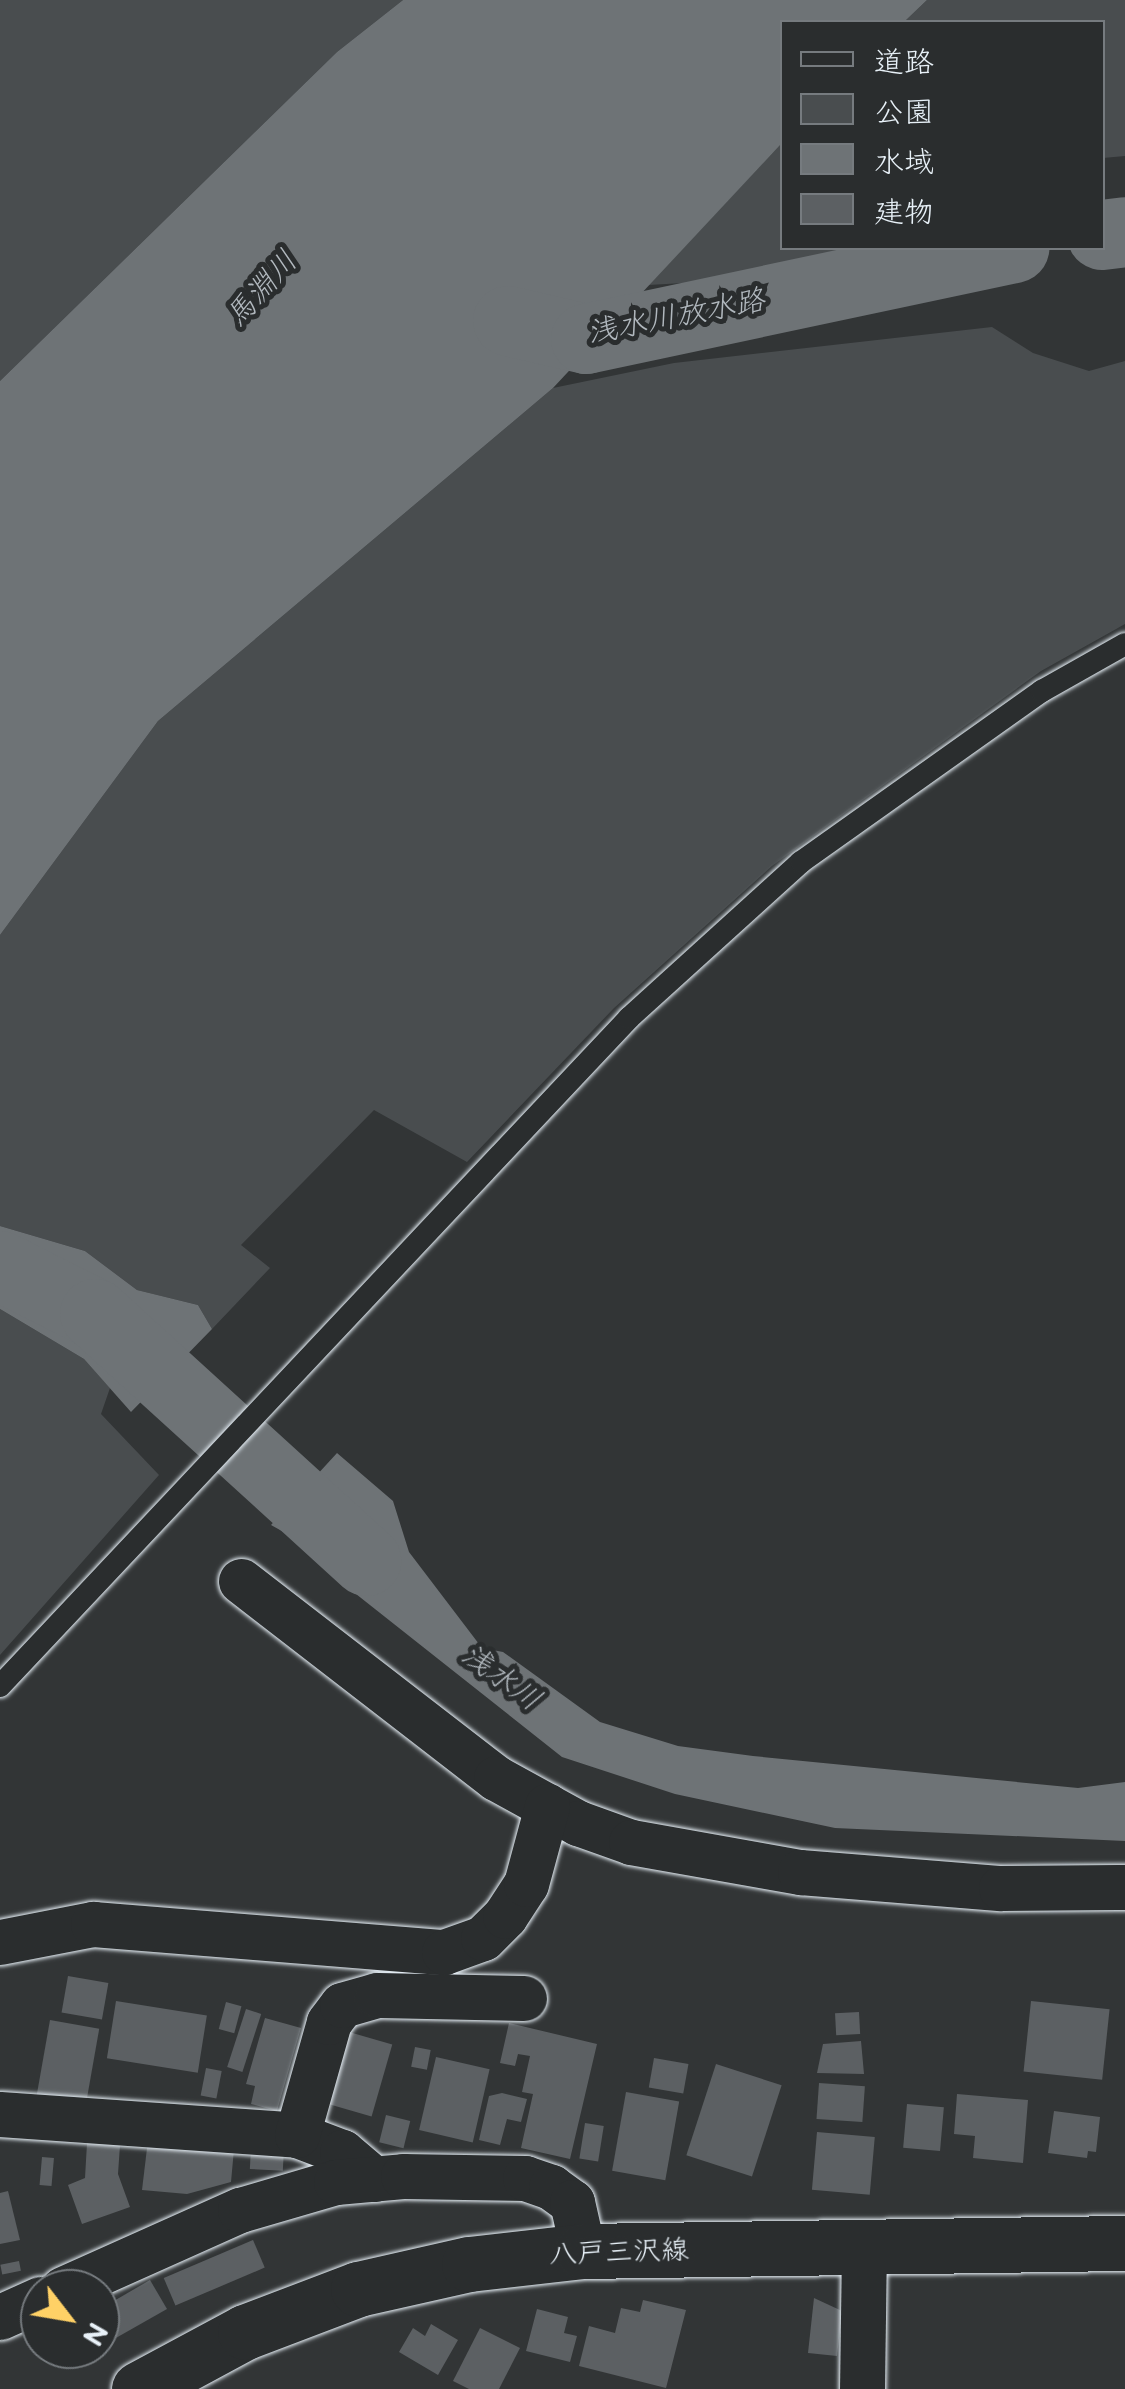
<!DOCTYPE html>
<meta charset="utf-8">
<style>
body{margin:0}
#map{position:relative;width:1125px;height:2389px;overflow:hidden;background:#323536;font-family:"Balsamiq Sans","Klee One",sans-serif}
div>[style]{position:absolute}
.green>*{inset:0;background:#494d4f}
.water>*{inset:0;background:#6e7376}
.river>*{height:70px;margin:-35px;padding:0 35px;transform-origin:35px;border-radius:35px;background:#6e7376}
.building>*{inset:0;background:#5c6063;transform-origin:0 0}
.roads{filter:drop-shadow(0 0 2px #e8f1f8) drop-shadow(0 0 2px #e8f1f8)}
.lane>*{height:22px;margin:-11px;padding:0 11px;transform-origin:11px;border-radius:11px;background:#2a2d2e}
.street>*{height:45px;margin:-22.5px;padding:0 22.5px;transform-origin:22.5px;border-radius:22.5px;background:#2a2d2e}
.primary>*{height:55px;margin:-27.5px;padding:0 27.5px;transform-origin:27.5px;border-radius:27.5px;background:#2a2d2e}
span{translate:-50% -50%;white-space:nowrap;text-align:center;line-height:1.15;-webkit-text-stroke:10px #2a2d2e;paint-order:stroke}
.street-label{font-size:28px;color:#e8f1f8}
.water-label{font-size:30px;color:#b1b8be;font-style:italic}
.legend{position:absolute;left:780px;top:20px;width:325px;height:230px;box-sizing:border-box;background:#2a2d2e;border:2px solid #767b7f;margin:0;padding:12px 18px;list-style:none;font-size:30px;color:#e8f1f8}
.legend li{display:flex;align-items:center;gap:20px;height:50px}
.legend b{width:50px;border:2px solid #767b7f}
.north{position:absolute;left:20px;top:2269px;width:100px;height:100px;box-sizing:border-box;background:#2a2d2e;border:2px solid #767b7f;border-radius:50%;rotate:121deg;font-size:28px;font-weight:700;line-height:40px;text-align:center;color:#e8f1f8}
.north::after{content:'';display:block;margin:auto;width:35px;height:45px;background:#ffd166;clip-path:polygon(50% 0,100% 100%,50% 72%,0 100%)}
</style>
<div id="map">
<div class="green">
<i style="clip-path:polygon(0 0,403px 0,337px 52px,0 381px)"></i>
<i style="clip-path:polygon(927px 0,1125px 0,1125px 156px,1103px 158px,1102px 22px,904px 22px)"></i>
<i style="clip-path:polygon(782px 143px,782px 248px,900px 248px,720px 281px,648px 285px)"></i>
<i style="clip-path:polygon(992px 327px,1033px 353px,1089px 371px,1125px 361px,1125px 624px,1041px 671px,772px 866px,614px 1008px,467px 1162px,374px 1110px,241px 1245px,270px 1268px,212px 1329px,198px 1305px,137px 1290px,85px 1251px,0 1226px,0 935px,158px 721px,553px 388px,674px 363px)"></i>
<i style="clip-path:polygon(0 1309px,84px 1359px,110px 1388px,101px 1414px,159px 1475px,0 1655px)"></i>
</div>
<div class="water">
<i style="clip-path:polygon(403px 0,927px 0,904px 22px,782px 22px,782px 143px,553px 388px,158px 721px,0 935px,0 381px,337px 52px)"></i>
<i style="clip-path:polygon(0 1226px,85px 1251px,137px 1290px,198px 1305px,212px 1329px,131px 1412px,84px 1359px,0 1309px)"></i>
<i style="clip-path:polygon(337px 1453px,393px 1501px,409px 1552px,482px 1648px,503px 1652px,600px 1722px,678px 1746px,753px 1756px,1078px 1788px,1125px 1782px,1125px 1841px,835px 1828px,675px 1794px,562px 1757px,356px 1594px,316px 1550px,271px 1525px)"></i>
</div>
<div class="river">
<i style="left:1102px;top:235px;width:23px;rotate:-7deg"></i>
<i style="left:508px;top:321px;width:80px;rotate:13deg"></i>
<i style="left:586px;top:339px;width:438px;rotate:-12deg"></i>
<i style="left:0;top:1266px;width:106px;rotate:26.8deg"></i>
<i style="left:95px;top:1314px;width:367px;rotate:42.3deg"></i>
</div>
<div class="building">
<i style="left:68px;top:1976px;width:41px;height:37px;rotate:10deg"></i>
<i style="left:116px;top:2001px;width:92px;height:58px;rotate:9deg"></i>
<i style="left:1031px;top:2001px;width:79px;height:71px;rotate:6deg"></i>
<i style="left:226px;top:2002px;width:16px;height:28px;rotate:15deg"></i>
<i style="left:246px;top:2009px;width:16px;height:61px;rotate:18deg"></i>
<i style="left:859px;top:2012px;width:22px;height:24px;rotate:87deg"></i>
<i style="clip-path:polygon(265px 2018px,301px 2028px,277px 2111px,251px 2104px,255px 2086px,246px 2084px)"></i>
<i style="left:50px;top:2020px;width:50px;height:77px;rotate:10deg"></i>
<i style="clip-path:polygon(509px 2023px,597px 2044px,570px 2159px,521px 2148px,533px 2094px,522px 2092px,530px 2056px,518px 2054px,515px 2066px,500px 2063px)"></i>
<i style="left:349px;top:2032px;width:45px;height:75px;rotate:16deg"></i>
<i style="clip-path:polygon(861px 2041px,864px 2074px,817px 2073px,823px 2044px)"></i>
<i style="left:415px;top:2047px;width:16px;height:20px;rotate:11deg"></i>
<i style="left:436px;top:2057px;width:55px;height:75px;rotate:13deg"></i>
<i style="left:654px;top:2058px;width:35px;height:30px;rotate:10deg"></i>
<i style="left:716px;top:2064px;width:69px;height:96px;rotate:18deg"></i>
<i style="left:206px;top:2068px;width:16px;height:28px;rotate:11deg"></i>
<i style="left:819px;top:2083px;width:46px;height:36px;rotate:4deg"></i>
<i style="left:626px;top:2092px;width:54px;height:80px;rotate:10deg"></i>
<i style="clip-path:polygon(502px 2093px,527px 2099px,521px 2122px,507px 2119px,500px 2145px,479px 2140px,489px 2096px)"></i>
<i style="clip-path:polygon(957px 2094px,1028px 2100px,1023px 2163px,973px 2158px,975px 2136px,954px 2134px)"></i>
<i style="left:907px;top:2104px;width:37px;height:44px;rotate:5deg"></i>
<i style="clip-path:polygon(1054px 2111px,1100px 2117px,1096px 2152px,1088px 2151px,1087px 2158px,1048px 2153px)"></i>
<i style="left:386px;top:2115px;width:25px;height:28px;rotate:14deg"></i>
<i style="left:585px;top:2123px;width:19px;height:36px;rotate:9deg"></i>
<i style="left:817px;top:2132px;width:58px;height:58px;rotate:5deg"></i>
<i style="clip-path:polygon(148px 2140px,234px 2149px,231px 2182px,187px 2194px,142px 2190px)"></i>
<i style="clip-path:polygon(87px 2143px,120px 2145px,118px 2174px,130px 2207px,82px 2224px,68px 2185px,85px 2178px)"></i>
<i style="left:251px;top:2147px;width:33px;height:22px;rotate:3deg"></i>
<i style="left:42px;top:2157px;width:12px;height:28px;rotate:5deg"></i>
<i style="clip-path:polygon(8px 2191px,20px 2240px,0 2244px,0 2193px)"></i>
<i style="left:253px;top:2240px;width:30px;height:97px;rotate:67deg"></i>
<i style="left:19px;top:2261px;width:10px;height:19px;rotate:79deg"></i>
<i style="clip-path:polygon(150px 2280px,167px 2309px,100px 2347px,100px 2309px)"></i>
<i style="clip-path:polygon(814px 2298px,842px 2311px,837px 2356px,808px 2353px)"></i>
<i style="clip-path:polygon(643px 2300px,686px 2310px,666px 2388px,579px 2366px,589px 2326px,615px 2333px,621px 2308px,640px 2312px)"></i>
<i style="clip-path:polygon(537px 2309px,568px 2317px,564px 2333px,577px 2336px,570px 2362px,526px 2351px)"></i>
<i style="clip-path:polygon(431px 2324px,458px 2340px,438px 2375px,399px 2352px,413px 2328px,425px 2336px)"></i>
<i style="clip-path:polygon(480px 2328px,520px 2348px,499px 2389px,469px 2389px,453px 2381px)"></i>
<i style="clip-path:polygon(57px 2349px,97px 2349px,67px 2366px)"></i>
</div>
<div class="roads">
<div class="lane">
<i style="left:0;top:1686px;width:918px;rotate:-46.72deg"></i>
<i style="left:629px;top:1018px;width:232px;rotate:-42.2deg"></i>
<i style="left:801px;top:862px;width:296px;rotate:-35.4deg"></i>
<i style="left:1042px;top:691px;width:95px;rotate:-29.5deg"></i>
</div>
<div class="street">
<i style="left:241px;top:1581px;width:322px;rotate:37.7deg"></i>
<i style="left:496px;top:1778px;width:94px;rotate:28.8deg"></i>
<i style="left:578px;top:1823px;width:56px;rotate:19.7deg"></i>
<i style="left:631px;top:1842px;width:172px;rotate:10.1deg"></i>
<i style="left:800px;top:1872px;width:202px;rotate:4.6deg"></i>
<i style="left:1001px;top:1888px;width:124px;rotate:-0.5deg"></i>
<i style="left:0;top:1942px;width:95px;rotate:-11deg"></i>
<i style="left:93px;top:1924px;width:352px;rotate:4.6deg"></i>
<i style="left:444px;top:1952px;width:41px;rotate:-19.7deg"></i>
<i style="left:483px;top:1938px;width:31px;rotate:-45deg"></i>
<i style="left:505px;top:1916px;width:38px;rotate:-57deg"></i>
<i style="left:526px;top:1884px;width:81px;rotate:-74.9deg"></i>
<i style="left:0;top:2114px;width:298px;rotate:4deg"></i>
<i style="left:297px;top:2135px;width:48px;rotate:20.7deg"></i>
<i style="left:342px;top:2152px;width:42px;rotate:40.2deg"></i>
<i style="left:297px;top:2135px;width:117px;rotate:-74.2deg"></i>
<i style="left:329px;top:2022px;width:21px;rotate:-53deg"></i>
<i style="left:342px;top:2005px;width:36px;rotate:-16deg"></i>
<i style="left:377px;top:1995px;width:147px;rotate:1.2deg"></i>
<i style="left:63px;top:2289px;width:194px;rotate:-24.1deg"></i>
<i style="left:240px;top:2210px;width:100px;rotate:-16.3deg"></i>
<i style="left:336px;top:2182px;width:67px;rotate:-5.1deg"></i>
<i style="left:403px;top:2176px;width:122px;rotate:0.9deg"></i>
<i style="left:525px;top:2178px;width:28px;rotate:19deg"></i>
<i style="left:551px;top:2187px;width:26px;rotate:36deg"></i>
<i style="left:572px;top:2202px;width:50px;rotate:77.3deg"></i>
<i style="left:0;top:2317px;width:44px;rotate:-24.2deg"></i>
<i style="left:862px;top:2389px;width:141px;rotate:-89.2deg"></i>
</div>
<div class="primary">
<i style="left:139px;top:2389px;width:120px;rotate:-28.3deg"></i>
<i style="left:245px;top:2332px;width:121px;rotate:-20.8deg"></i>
<i style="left:358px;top:2289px;width:114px;rotate:-12.7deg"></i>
<i style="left:469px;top:2264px;width:115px;rotate:-6.5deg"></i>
<i style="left:583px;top:2251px;width:542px;rotate:-0.85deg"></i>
</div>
</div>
<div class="street-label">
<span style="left:619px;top:2253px;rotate:-2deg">八戸三沢線</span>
</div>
<div class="water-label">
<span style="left:262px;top:289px;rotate:-48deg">馬淵川</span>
<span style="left:676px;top:317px;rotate:-11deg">浅水川放水路</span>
<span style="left:501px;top:1678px;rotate:36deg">浅水川</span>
</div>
<ul class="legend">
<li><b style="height:12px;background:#2a2d2e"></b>道路</li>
<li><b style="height:28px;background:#494d4f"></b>公園</li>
<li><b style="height:28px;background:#6e7376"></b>水域</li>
<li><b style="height:28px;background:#5c6063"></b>建物</li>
</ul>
<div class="north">N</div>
</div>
